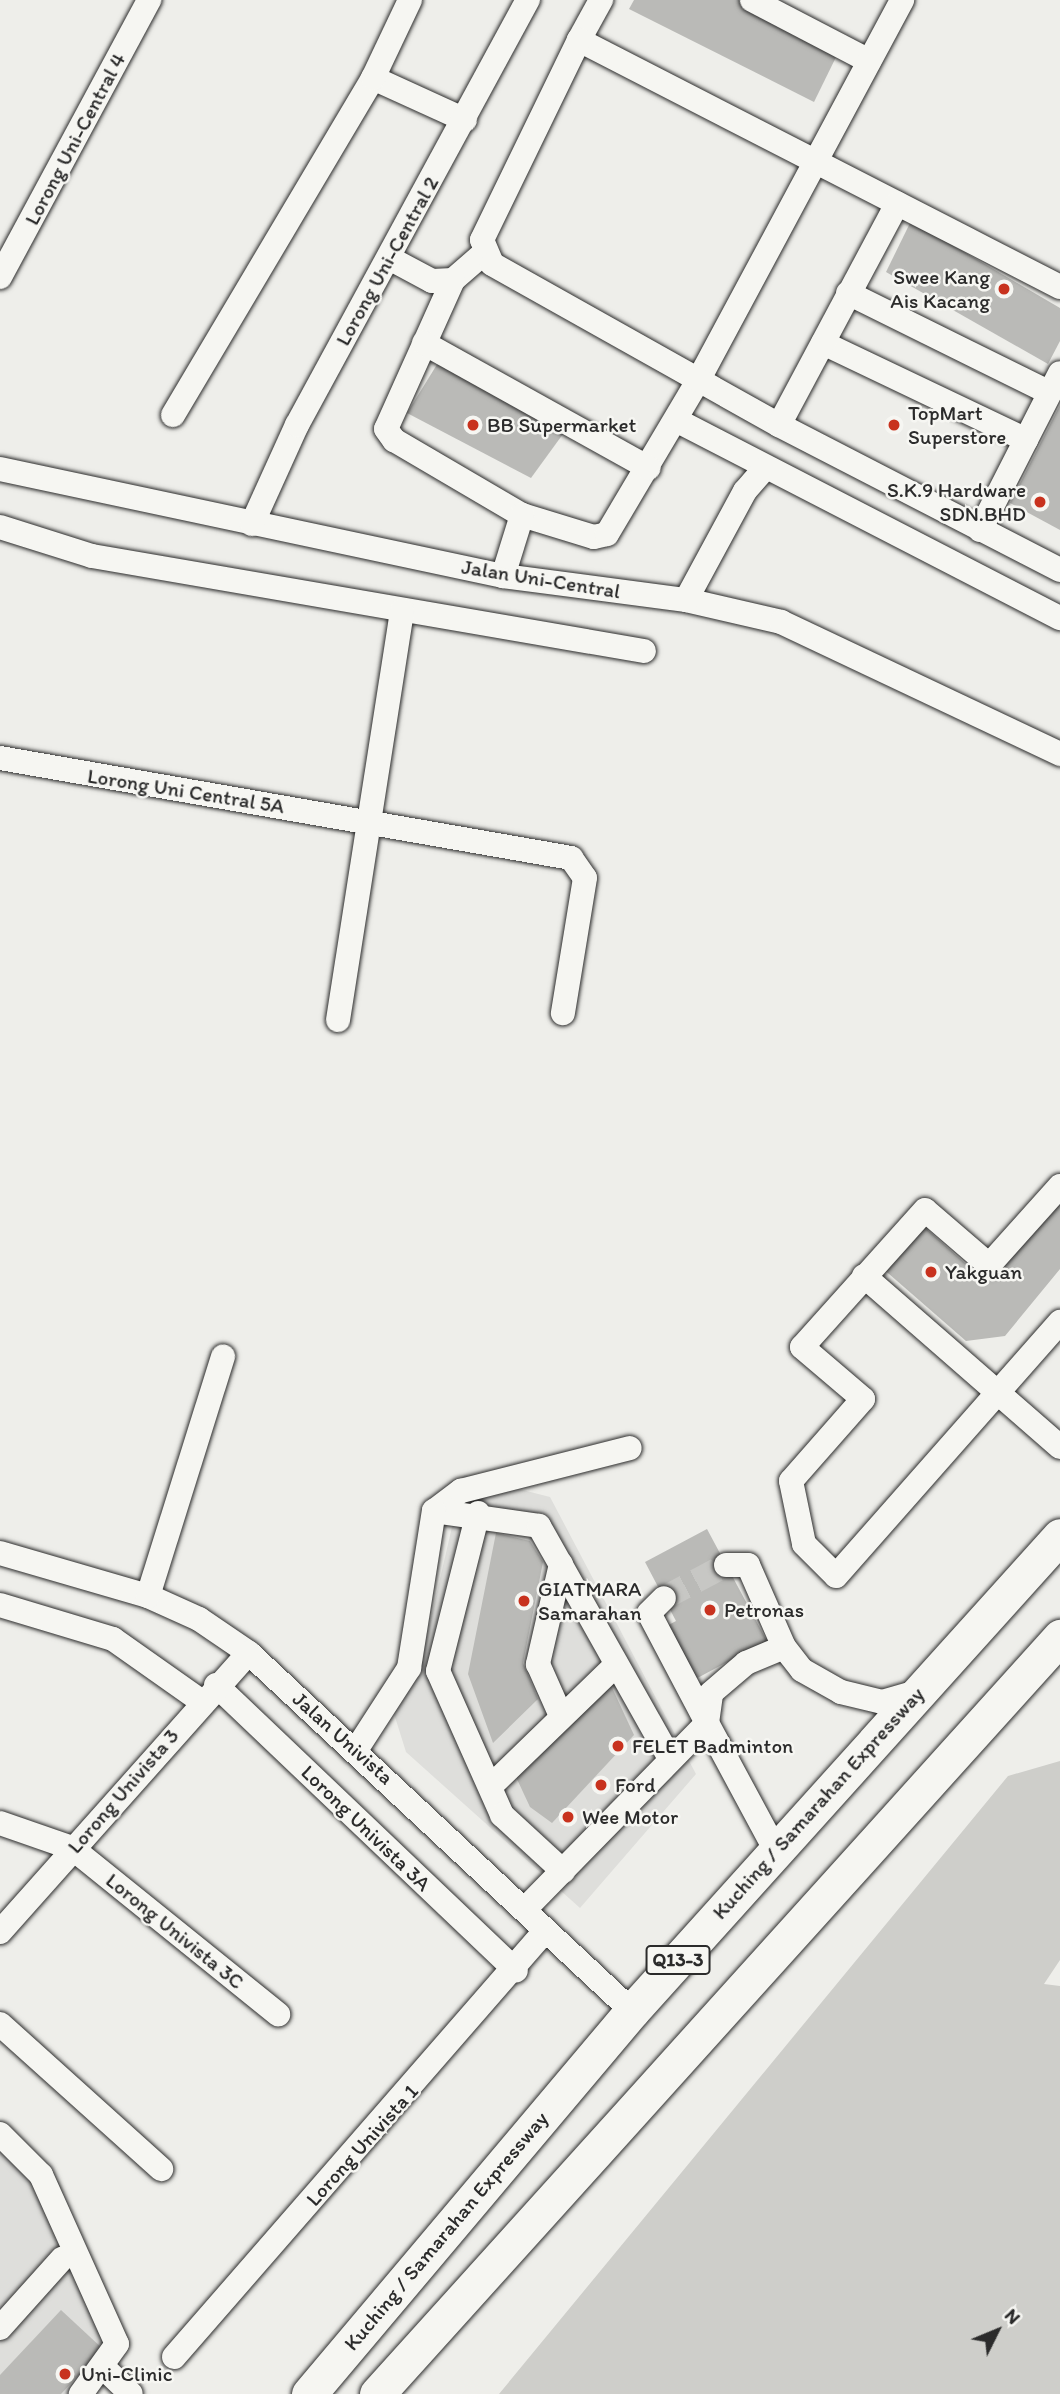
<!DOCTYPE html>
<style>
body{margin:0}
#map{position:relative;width:1060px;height:2394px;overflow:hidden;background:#eeeeea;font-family:Itim,sans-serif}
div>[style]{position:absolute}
.built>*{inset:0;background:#dededb}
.green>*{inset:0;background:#cececa}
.building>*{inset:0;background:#babab7}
.minor-tunnel>*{height:24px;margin-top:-12px;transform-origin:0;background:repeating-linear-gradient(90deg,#c7c7c4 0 24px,transparent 0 36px)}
.roads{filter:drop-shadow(0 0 2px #2b2b2b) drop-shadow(0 0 2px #2b2b2b)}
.minor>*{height:24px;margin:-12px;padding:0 12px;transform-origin:12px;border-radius:12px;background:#f6f6f2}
.highway>*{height:35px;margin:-17.5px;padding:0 17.5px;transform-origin:17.5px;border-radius:17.5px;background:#f6f6f2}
.dots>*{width:19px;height:19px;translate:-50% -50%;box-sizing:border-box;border:4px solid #f6f6f2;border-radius:50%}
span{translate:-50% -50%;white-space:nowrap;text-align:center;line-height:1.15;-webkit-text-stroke:5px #f6f6f2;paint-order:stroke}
.shield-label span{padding:2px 5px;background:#f6f6f2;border:2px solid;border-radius:5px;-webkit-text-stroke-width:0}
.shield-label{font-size:19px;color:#2b2b2b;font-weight:700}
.street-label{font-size:21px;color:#2b2b2b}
.poi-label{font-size:21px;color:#2b2b2b}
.right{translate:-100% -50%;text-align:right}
.left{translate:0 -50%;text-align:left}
.north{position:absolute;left:962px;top:2296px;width:70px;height:70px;-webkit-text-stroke:5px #f6f6f2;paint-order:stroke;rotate:47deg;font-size:19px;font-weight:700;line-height:28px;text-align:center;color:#2b2b2b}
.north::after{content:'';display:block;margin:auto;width:24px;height:32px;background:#2b2b2b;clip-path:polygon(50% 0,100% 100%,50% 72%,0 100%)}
</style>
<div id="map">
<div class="built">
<i style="clip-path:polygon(464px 1475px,550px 1497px,696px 1774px,580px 1908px,406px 1752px,390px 1701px,418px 1674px)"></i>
<i style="clip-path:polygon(0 2125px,59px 2182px,110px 2354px,75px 2394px,0 2394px)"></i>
</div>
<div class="green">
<i style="clip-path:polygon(1060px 1761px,1060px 1960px,1044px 1984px,1060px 1986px,1060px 2394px,499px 2394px,1008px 1776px)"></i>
</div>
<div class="building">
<i style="clip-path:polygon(634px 0,743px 0,839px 51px,814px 102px,629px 9px)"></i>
<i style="clip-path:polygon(911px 221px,1060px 308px,1060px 341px,1048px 364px,886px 272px)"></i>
<i style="clip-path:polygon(441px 358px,563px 434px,531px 478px,407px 413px)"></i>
<i style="clip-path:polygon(1060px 405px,1060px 530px,1010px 503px)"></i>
<i style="clip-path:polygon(1060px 1199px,1060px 1269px,1005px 1336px,966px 1341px,881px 1267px,921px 1224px,984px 1280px)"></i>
<i style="clip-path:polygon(707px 1529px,767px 1641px,688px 1683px,659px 1630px,676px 1621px,645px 1562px)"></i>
<i style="clip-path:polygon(496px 1533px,530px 1541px,543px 1562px,523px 1663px,538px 1699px,493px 1743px,468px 1674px)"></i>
<i style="clip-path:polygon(608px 1679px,634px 1735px,552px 1823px,530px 1807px,516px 1777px)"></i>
<i style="clip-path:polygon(61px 2310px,103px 2349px,61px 2394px,0 2394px,0 2375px)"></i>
</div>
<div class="minor-tunnel">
<i style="left:664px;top:1598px;width:70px;rotate:-28deg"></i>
</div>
<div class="roads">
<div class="minor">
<i style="left:752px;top:0;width:132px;rotate:27.5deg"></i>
<i style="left:579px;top:40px;width:46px;rotate:-61.2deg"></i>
<i style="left:373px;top:78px;width:101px;rotate:24.5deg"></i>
<i style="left:389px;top:258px;width:49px;rotate:28.1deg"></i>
<i style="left:432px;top:281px;width:21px;rotate:-3deg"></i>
<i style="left:453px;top:280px;width:40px;rotate:-41deg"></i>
<i style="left:0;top:277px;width:315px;rotate:-61.7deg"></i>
<i style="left:453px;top:280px;width:163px;rotate:114.2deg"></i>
<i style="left:386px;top:429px;width:14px;rotate:54deg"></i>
<i style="left:394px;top:440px;width:148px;rotate:30.4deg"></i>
<i style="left:522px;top:515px;width:75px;rotate:17deg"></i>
<i style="left:594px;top:537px;width:13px;rotate:-13deg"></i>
<i style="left:607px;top:534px;width:180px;rotate:-59.3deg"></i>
<i style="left:699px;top:379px;width:430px;rotate:-61.8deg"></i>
<i style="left:1060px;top:287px;width:541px;rotate:-152.82deg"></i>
<i style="left:579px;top:40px;width:222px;rotate:115.9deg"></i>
<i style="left:482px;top:240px;width:26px;rotate:67deg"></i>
<i style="left:492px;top:264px;width:329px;rotate:29.3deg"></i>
<i style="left:779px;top:425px;width:316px;rotate:27.3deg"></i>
<i style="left:848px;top:293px;width:225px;rotate:26.3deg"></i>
<i style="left:424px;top:343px;width:257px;rotate:29.1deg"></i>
<i style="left:823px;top:343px;width:225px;rotate:25.5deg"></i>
<i style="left:173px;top:415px;width:392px;rotate:-59.3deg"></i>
<i style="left:373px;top:78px;width:86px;rotate:-64.6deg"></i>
<i style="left:676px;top:420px;width:432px;rotate:27.3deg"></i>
<i style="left:779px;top:425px;width:251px;rotate:-61.9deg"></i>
<i style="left:0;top:469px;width:514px;rotate:12.01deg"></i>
<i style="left:503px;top:576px;width:185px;rotate:7.5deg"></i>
<i style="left:686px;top:600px;width:98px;rotate:13deg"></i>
<i style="left:781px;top:622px;width:309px;rotate:25.3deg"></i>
<i style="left:252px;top:524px;width:109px;rotate:-65.6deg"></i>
<i style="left:297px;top:425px;width:484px;rotate:-61.5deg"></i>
<i style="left:0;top:527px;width:96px;rotate:17.5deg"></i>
<i style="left:92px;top:556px;width:560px;rotate:9.77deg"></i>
<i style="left:980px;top:530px;width:176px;rotate:-63deg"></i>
<i style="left:503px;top:576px;width:64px;rotate:-72.7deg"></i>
<i style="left:686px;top:600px;width:124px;rotate:-61.6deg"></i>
<i style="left:745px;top:491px;width:29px;rotate:-49deg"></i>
<i style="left:0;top:758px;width:580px;rotate:9.93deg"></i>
<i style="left:571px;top:858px;width:24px;rotate:55deg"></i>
<i style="left:585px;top:878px;width:137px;rotate:99.3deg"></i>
<i style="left:338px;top:1020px;width:414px;rotate:-81.1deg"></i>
<i style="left:1060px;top:1186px;width:106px;rotate:131.9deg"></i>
<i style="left:989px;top:1265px;width:84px;rotate:-139.3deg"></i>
<i style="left:925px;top:1210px;width:184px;rotate:131.9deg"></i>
<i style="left:802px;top:1347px;width:80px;rotate:40.4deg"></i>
<i style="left:863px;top:1399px;width:109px;rotate:131.3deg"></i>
<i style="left:791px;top:1481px;width:64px;rotate:78.3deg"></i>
<i style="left:804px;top:1544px;width:45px;rotate:45deg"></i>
<i style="left:836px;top:1576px;width:339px;rotate:-48.6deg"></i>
<i style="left:864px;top:1276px;width:260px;rotate:41.1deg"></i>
<i style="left:434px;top:1511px;width:106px;rotate:8.1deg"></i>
<i style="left:539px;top:1526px;width:265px;rotate:60.6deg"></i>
<i style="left:434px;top:1511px;width:34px;rotate:-37deg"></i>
<i style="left:461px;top:1491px;width:174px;rotate:-14.3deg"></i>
<i style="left:478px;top:1513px;width:163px;rotate:104.2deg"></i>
<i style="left:438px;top:1671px;width:158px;rotate:66deg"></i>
<i style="left:502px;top:1815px;width:83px;rotate:42.6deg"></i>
<i style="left:0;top:1553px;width:154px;rotate:16.2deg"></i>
<i style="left:148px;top:1596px;width:56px;rotate:24.3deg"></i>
<i style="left:199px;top:1619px;width:60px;rotate:34.2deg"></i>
<i style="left:249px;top:1653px;width:524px;rotate:43.07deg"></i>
<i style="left:561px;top:1564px;width:103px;rotate:103deg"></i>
<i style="left:538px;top:1664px;width:57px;rotate:66.1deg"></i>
<i style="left:726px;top:1565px;width:22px"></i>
<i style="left:748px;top:1565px;width:90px;rotate:66.3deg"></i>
<i style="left:148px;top:1596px;width:251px;rotate:-72.6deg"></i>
<i style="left:0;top:1605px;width:118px;rotate:16.7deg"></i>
<i style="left:113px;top:1639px;width:108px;rotate:35.2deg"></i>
<i style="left:216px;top:1685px;width:414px;rotate:43.6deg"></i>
<i style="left:356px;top:1750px;width:98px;rotate:-57.1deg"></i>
<i style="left:409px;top:1668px;width:159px;rotate:-81deg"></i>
<i style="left:492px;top:1785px;width:173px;rotate:-44.1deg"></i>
<i style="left:0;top:1823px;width:76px;rotate:19.1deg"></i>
<i style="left:72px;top:1848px;width:265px;rotate:38.9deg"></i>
<i style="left:776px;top:1851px;width:145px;rotate:-118.3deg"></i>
<i style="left:707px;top:1723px;width:30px;rotate:-82deg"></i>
<i style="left:711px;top:1693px;width:46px;rotate:-40.6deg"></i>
<i style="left:746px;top:1663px;width:41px;rotate:-22.8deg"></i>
<i style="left:784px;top:1647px;width:29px;rotate:52deg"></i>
<i style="left:802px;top:1670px;width:45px;rotate:29.4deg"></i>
<i style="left:841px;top:1692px;width:42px;rotate:13.7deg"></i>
<i style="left:882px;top:1702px;width:35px;rotate:-16deg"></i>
<i style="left:526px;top:1908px;width:259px;rotate:-45.6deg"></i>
<i style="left:707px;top:1723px;width:124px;rotate:-117.8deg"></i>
<i style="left:649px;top:1613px;width:21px;rotate:-45deg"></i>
<i style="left:0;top:1932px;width:374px;rotate:-48.3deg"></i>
<i style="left:0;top:2024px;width:217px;rotate:42deg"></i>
<i style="left:0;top:2134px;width:58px;rotate:45deg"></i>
<i style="left:41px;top:2175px;width:185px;rotate:65.8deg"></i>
<i style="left:117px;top:2344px;width:62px;rotate:125.8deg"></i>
<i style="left:0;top:2328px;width:93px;rotate:-48.1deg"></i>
<i style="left:174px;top:2357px;width:566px;rotate:-48.94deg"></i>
<i style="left:104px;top:2368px;width:37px;rotate:44deg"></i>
</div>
<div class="highway">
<i style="left:309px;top:2394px;width:501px;rotate:-49.86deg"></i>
<i style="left:632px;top:2011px;width:639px;rotate:-47.98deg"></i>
<i style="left:377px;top:2394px;width:1020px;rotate:-47.94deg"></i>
</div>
</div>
<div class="dots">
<i style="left:1004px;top:289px;background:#c8321e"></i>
<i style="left:473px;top:425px;background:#c8321e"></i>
<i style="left:894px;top:425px;background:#c8321e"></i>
<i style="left:1040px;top:502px;background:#c8321e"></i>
<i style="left:931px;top:1272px;background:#c8321e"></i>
<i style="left:524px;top:1601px;background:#c8321e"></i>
<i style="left:710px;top:1610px;background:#c8321e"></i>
<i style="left:618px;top:1746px;background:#c8321e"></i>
<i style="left:601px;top:1785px;background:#c8321e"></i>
<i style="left:568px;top:1817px;background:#c8321e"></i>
<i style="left:65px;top:2374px;background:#c8321e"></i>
</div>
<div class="shield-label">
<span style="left:678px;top:1960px">Q13-3</span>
</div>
<div class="street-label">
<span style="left:75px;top:139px;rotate:-62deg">Lorong Uni-Central 4</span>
<span style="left:387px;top:261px;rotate:-61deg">Lorong Uni-Central 2</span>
<span style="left:541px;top:579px;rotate:9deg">Jalan Uni-Central</span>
<span style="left:186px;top:791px;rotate:9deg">Lorong Uni Central 5A</span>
<span style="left:343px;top:1738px;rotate:42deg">Jalan Univista</span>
<span style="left:123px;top:1791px;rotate:-49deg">Lorong Univista 3</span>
<span style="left:818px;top:1803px;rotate:-48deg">Kuching / Samarahan Expressway</span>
<span style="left:366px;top:1828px;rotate:44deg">Lorong Univista 3A</span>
<span style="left:175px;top:1931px;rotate:39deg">Lorong Univista 3C</span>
<span style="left:362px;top:2145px;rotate:-48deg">Lorong Univista 1</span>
<span style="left:446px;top:2231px;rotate:-50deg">Kuching / Samarahan Expressway</span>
</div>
<div class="poi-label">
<span class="right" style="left:990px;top:289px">Swee Kang<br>Ais Kacang</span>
<span class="left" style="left:908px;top:425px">TopMart<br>Superstore</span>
<span class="left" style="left:487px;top:425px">BB Supermarket</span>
<span class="right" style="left:1026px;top:502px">S.K.9 Hardware<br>SDN.BHD</span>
<span class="left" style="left:945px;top:1272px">Yakguan</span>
<span class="left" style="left:538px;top:1601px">GIATMARA<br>Samarahan</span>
<span class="left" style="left:724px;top:1610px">Petronas</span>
<span class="left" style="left:632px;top:1746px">FELET Badminton</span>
<span class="left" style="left:615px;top:1785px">Ford</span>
<span class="left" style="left:582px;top:1817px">Wee Motor</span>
<span class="left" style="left:81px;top:2374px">Uni-Clinic</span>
</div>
<div class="north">N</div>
</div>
